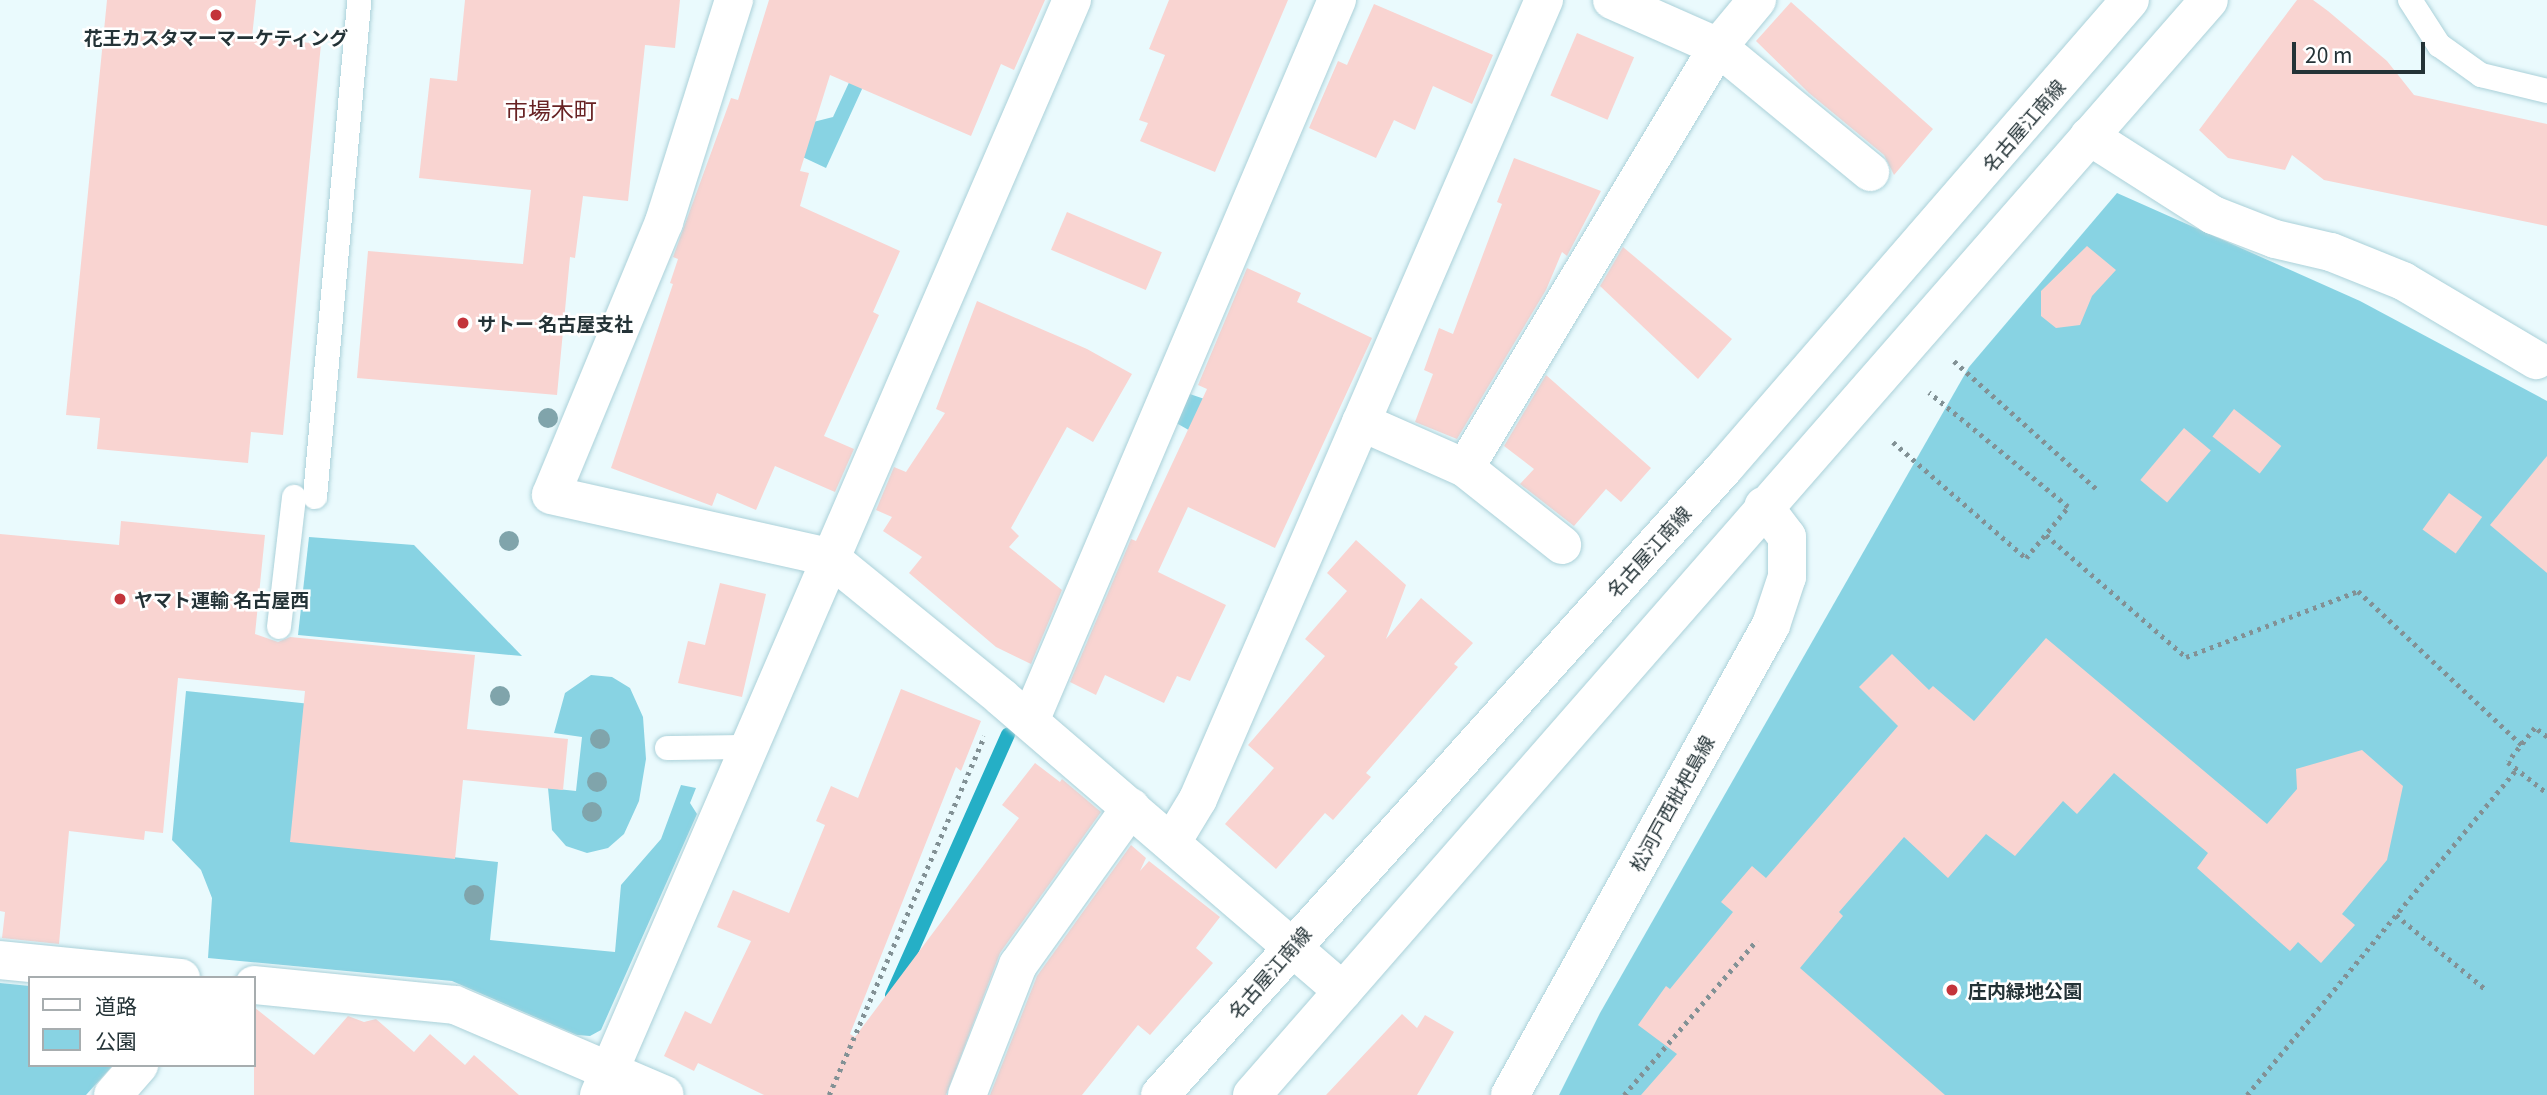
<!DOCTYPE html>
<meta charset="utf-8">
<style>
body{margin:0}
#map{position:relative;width:2547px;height:1095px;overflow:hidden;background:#eafafd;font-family:Georgia,"Noto Sans JP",serif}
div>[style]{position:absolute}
.green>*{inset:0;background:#88d3e3}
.stream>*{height:14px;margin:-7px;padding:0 7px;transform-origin:7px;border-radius:7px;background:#25afc6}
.building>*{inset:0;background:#f9d4d1;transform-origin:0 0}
.path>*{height:4.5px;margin-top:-2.25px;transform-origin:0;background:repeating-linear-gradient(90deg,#829195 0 3.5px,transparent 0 8.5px)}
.roads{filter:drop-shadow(0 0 2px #abd1d9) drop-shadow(0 0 2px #abd1d9)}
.lane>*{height:24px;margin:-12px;padding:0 12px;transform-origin:12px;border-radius:12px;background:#fff}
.street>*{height:38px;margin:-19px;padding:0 19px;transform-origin:19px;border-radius:19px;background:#fff}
.secondary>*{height:38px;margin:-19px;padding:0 19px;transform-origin:19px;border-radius:19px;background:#fff}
.primary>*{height:38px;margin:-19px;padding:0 19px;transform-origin:19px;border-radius:19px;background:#fff}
.trees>*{width:20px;height:20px;margin:-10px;border-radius:50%;background:#80a4ab}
.dots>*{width:19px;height:19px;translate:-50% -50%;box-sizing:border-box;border:4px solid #fff;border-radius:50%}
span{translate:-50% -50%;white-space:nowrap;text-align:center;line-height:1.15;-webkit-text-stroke:5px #fff;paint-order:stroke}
.poi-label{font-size:19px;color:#243337;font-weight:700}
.left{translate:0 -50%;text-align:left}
.street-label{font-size:19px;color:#243337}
.quarter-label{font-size:23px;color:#682324}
.legend{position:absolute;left:28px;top:976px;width:228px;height:91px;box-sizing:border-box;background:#fff;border:2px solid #a7adaf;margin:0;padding:9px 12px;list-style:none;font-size:21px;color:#243337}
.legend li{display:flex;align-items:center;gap:14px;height:35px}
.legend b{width:35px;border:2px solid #a7adaf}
.scale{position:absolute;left:2292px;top:42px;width:133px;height:32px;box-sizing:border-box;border:4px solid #243337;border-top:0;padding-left:9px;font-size:21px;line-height:24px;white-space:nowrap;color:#243337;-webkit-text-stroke:5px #fff;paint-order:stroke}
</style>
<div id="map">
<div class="green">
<i style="clip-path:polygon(859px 61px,873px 65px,826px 168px,758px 136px,833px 117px)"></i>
<i style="clip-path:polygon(2117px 193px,2360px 301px,2547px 401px,2547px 1095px,1559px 1095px,1600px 1013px,1969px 367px)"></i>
<i style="clip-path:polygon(1184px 392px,1222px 405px,1208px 441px,1171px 420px)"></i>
<i style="clip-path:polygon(309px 537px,414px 545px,522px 656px,298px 635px)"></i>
<i style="clip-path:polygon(591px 675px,612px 677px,630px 688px,643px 717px,646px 759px,639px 801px,624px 834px,608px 848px,587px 853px,566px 846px,552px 830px,548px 788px,576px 791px,582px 737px,554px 733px,565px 693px)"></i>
<i style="clip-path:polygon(186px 691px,320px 705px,305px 841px,498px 862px,490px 940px,615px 952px,621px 885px,661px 839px,681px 785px,696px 788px,690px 803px,697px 814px,601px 1030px,590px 1036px,577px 1035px,452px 981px,208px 958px,212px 898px,201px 870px,172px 840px)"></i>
<i style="clip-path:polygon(0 983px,30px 986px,30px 1065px,113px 1065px,86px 1095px,0 1095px)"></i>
</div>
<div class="stream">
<i style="left:892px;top:995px;width:285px;rotate:-66deg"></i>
</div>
<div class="building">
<i style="clip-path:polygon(107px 0,256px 0,252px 37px,321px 44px,283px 435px,251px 432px,248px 463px,97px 449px,100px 418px,66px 415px)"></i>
<i style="clip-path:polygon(465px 0,680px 0,675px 48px,645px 45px,628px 201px,583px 196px,575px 258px,570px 257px,557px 395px,357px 378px,368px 251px,523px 264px,531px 190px,419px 178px,430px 78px,457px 81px)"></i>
<i style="clip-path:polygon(769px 0,1045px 0,1014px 70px,1001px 64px,971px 136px,830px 75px,800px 171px,809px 173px,800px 206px,900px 251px,873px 312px,879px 315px,824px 436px,854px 449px,835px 492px,775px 466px,756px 510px,717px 493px,712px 506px,611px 468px,673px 284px,670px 283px,678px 259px,673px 257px,731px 98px,738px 100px)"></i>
<i style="clip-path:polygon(1169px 0,1288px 0,1215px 172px,1140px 141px,1148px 123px,1139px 120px,1165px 55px,1149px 49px)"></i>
<i style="clip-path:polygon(2297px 0,2313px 0,2328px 11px,2387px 61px,2414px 95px,2547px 124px,2547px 226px,2324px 180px,2292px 155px,2285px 170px,2228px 158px,2199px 130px)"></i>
<i style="clip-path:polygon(1791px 2px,1933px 129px,1894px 175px,1884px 155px,1809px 93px,1756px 41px)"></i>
<i style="clip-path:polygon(1374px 4px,1493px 55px,1472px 104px,1433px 86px,1415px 130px,1394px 120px,1376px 158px,1309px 128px,1338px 61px,1347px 65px)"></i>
<i style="left:1577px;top:33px;width:62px;height:68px;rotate:23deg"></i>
<i style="clip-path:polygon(1514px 158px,1601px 191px,1567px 256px,1562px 252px,1546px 290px,1457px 439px,1415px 422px,1433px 374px,1424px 370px,1439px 328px,1453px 334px,1502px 204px,1497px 202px)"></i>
<i style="left:1067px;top:212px;width:103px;height:41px;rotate:23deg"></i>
<i style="clip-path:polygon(2087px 246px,2116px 270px,2092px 296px,2080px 325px,2056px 328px,2041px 316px,2041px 291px)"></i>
<i style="clip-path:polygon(1623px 247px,1732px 339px,1698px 379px,1600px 286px)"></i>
<i style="clip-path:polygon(1247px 268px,1301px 293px,1297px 302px,1372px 338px,1275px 548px,1188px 507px,1158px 572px,1226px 605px,1190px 681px,1177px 676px,1164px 703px,1105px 675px,1096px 695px,1070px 682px,1131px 539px,1136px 541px,1207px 389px,1198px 385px)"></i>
<i style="clip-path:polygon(977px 301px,1087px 349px,1132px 374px,1093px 442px,1067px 427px,1011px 528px,1019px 536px,1009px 547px,1062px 590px,1031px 664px,996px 647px,909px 573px,922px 557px,883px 531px,892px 517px,876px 510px,894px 467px,906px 472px,945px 413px,936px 409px)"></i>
<i style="clip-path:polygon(1546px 375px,1651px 468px,1621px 502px,1606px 489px,1574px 526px,1520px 484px,1534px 469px,1504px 446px)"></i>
<i style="left:2234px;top:409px;width:60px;height:35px;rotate:38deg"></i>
<i style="left:2184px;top:428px;width:35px;height:68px;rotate:40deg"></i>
<i style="clip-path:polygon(2547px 456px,2547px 573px,2490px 525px)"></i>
<i style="left:2449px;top:493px;width:41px;height:45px;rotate:36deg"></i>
<i style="clip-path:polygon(121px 521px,265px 535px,255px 634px,278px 642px,290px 637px,475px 655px,467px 729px,568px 739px,563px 790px,463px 780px,455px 859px,290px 842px,305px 691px,178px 678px,163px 833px,145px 831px,144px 840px,69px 831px,59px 944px,2px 938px,5px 912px,0 911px,0 534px,119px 545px)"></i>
<i style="clip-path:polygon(1356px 540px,1406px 585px,1386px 639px,1421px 598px,1473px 643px,1454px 664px,1458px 667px,1366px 773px,1371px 777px,1333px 820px,1325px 813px,1276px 869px,1225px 824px,1274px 768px,1248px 745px,1325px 656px,1305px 639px,1347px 591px,1327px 573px)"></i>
<i style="clip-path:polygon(720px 583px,766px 594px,742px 697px,678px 683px,688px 641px,705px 645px)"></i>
<i style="clip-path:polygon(2046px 638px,2267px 824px,2297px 789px,2296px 769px,2362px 750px,2403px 786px,2387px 860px,2342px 914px,2355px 925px,2321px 963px,2298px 942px,2290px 951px,2197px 868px,2208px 853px,2114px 773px,2077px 814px,2063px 801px,2015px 856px,1986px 834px,1948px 878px,1904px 837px,1839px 912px,1843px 916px,1800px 968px,1945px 1095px,1641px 1095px,1677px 1054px,1638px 1025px,1666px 986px,1670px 989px,1733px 912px,1721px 902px,1752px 866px,1766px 878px,1898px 726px,1859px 687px,1892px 654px,1929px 690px,1933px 686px,1974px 721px)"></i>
<i style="clip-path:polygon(901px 689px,981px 721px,961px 771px,956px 767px,850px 1034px,855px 1037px,1019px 818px,1002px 805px,1035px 763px,1060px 782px,1062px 779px,1101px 812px,1000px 953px,946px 1095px,764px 1095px,698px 1063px,694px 1071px,664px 1056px,685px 1011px,711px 1024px,751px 941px,717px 927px,733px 890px,789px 913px,825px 825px,816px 821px,831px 786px,858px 798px)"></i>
<i style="clip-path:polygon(1131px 845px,1146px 858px,1140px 871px,1149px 861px,1220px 917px,1196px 948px,1213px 963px,1150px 1035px,1138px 1025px,1082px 1095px,990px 1095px,1037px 976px)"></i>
<i style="clip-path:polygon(254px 1007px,314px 1055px,348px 1016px,364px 1022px,376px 1019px,414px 1052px,430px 1034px,465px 1065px,474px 1055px,519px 1095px,254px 1095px)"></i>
<i style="clip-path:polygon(1402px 1014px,1417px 1028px,1425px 1015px,1454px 1032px,1417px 1095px,1326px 1095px)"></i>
</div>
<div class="path">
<i style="left:1954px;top:361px;width:193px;rotate:41.9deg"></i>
<i style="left:1893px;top:442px;width:176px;rotate:41.1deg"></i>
<i style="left:2026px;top:558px;width:66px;rotate:-50.5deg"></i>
<i style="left:2068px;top:507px;width:180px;rotate:-140.6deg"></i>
<i style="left:2046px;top:535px;width:186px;rotate:41.1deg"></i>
<i style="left:2186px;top:657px;width:184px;rotate:-21deg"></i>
<i style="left:2358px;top:591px;width:225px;rotate:43.2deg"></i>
<i style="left:2547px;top:737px;width:15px;rotate:-143deg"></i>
<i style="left:2535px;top:728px;width:43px;rotate:128.5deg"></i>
<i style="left:2508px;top:762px;width:50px;rotate:38.5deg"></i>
<i style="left:2396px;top:915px;width:116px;rotate:39.7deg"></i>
<i style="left:829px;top:1095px;width:391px;rotate:-66.6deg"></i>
<i style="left:1624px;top:1095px;width:204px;rotate:-49.4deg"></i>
<i style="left:2247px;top:1095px;width:423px;rotate:-50.4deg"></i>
</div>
<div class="roads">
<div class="lane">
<i style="left:2410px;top:0;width:54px;rotate:57.2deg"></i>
<i style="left:2439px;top:45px;width:52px;rotate:35.5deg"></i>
<i style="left:2481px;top:75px;width:68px;rotate:13.6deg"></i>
<i style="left:315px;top:497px;width:499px;rotate:-84.9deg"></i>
<i style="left:279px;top:627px;width:131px;rotate:-83.4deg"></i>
<i style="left:667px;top:748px;width:81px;rotate:-0.7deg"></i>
</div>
<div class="street">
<i style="left:734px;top:0;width:233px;rotate:107.5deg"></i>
<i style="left:664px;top:222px;width:295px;rotate:112.5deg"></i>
<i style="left:551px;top:495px;width:285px;rotate:12.6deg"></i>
<i style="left:829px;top:557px;width:222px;rotate:39.1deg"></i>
<i style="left:1001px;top:697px;width:451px;rotate:40.7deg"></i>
<i style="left:1612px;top:0;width:116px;rotate:23.9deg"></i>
<i style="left:1718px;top:47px;width:197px;rotate:39.4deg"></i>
<i style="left:2089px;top:136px;width:147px;rotate:32.5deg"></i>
<i style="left:2213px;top:215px;width:66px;rotate:21.2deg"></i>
<i style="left:2275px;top:239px;width:57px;rotate:13.1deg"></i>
<i style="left:2331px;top:252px;width:78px;rotate:21.9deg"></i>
<i style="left:2403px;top:281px;width:155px;rotate:30.7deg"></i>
<i style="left:1361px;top:422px;width:114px;rotate:23.9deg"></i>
<i style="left:1465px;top:468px;width:124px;rotate:38.4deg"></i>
<i style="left:1465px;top:468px;width:491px;rotate:-59deg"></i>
<i style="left:1718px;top:47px;width:61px;rotate:-50.3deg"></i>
<i style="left:1030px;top:721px;width:784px;rotate:-66.94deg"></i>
<i style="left:1172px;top:842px;width:50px;rotate:-58.8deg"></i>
<i style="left:1198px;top:799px;width:871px;rotate:-66.59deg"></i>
<i style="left:0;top:960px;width:182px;rotate:5.7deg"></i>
<i style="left:254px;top:985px;width:202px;rotate:5.7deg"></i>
<i style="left:455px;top:1005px;width:228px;rotate:23.2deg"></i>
<i style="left:113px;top:1095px;width:40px;rotate:-49deg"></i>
<i style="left:599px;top:1095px;width:1193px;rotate:-66.64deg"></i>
<i style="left:967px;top:1095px;width:140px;rotate:-68.6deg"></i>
<i style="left:1018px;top:965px;width:194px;rotate:-54.4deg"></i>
</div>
<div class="secondary">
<i style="left:1510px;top:1095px;width:538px;rotate:-60.96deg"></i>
<i style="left:1771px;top:625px;width:51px;rotate:-71.6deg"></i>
<i style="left:1787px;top:577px;width:40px;rotate:-90deg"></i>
<i style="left:1787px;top:537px;width:39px;rotate:-127deg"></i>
</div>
<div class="primary">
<i style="left:1160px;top:1095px;width:845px;rotate:-48.02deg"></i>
<i style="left:1725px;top:467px;width:618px;rotate:-49.07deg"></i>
<i style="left:1252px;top:1095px;width:1454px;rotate:-48.85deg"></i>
</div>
</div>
<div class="trees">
<i style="left:548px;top:418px"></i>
<i style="left:509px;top:541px"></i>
<i style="left:500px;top:696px"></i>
<i style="left:600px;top:739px"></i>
<i style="left:597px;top:782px"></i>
<i style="left:592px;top:812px"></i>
<i style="left:474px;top:895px"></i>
</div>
<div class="dots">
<i style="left:216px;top:15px;background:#c3343b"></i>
<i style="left:463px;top:323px;background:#c3343b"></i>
<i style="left:120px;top:599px;background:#c3343b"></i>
<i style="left:1952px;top:990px;background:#c3343b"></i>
</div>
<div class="poi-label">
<span style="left:216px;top:37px">花王カスタマーマーケティング</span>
<span class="left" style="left:477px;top:323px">サトー 名古屋支社</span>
<span class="left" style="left:134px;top:599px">ヤマト運輸 名古屋西</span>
<span class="left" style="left:1968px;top:990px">庄内緑地公園</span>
</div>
<div class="street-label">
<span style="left:2023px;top:125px;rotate:-49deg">名古屋江南線</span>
<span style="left:1648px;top:551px;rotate:-48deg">名古屋江南線</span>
<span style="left:1671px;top:803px;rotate:-61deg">松河戸西枇杷島線</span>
<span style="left:1269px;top:972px;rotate:-49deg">名古屋江南線</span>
</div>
<div class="quarter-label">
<span style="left:551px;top:109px">市場木町</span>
</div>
<ul class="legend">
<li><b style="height:9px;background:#fff"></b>道路</li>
<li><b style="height:19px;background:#88d3e3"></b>公園</li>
</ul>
<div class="scale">20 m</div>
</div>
